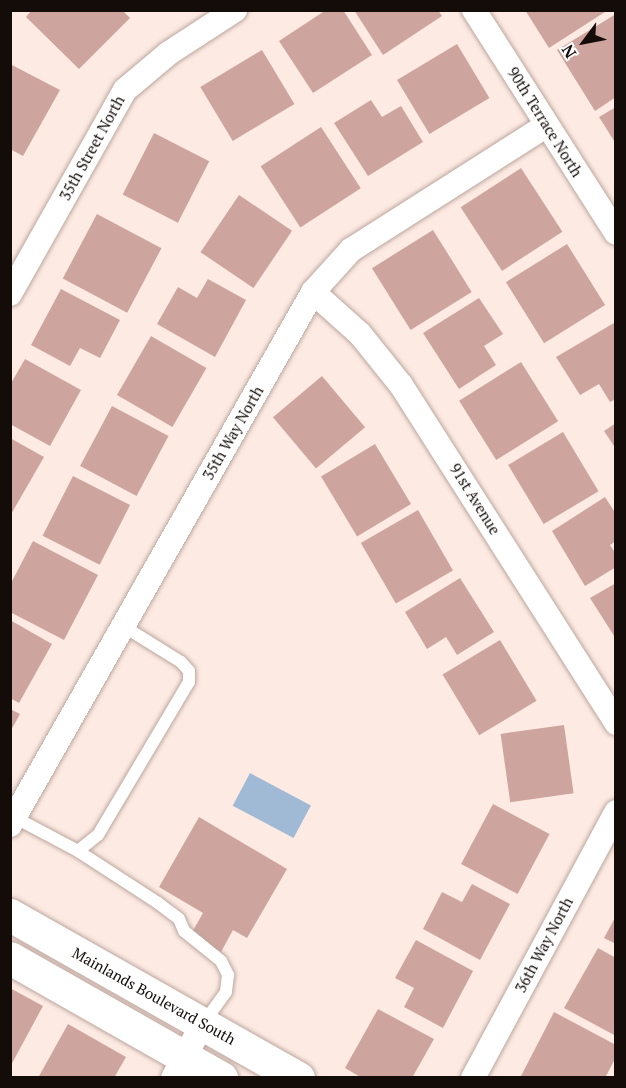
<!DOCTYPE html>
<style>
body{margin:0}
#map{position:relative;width:626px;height:1088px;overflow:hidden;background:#fdebe3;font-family:"PT Serif",serif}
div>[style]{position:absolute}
.water>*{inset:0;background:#a0b9d5;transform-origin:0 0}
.building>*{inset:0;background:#cea59e;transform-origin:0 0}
.roads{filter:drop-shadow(0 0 2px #bca69e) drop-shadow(0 0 2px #bca69e)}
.lane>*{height:12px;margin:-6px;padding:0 6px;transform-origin:6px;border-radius:6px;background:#fff}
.street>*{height:24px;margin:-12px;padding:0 12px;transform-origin:12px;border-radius:12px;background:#fff}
.secondary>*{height:33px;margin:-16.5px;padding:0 16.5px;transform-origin:16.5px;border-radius:16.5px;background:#fff}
span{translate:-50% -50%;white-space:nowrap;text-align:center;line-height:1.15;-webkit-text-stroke:5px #fff;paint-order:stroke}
.street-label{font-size:15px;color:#130c09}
.frame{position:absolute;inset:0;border:12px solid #130c09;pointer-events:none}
.north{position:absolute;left:554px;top:12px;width:60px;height:60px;-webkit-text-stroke:4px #fff;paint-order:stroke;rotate:238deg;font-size:16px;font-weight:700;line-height:24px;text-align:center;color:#130c09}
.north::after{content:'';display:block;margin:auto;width:21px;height:27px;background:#130c09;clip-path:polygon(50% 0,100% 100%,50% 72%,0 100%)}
</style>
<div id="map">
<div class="water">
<i style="left:250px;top:773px;width:69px;height:37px;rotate:28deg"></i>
</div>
<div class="building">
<i style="clip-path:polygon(32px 10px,122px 10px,130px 18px,79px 69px,26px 17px)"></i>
<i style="clip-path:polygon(326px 10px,343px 10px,372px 55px,313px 93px,279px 41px)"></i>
<i style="clip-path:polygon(354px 10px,438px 10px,442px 16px,383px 55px)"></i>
<i style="clip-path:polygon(525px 10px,608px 10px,549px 48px)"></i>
<i style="clip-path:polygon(616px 14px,616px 97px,595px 111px,557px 50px)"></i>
<i style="left:457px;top:44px;width:63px;height:70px;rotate:59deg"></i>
<i style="left:262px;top:50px;width:63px;height:72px;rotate:59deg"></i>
<i style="clip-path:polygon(10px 64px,60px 90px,23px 156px,10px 149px)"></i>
<i style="clip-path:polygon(371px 100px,382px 117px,401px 106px,423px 142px,368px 176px,334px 123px)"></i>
<i style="clip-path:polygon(616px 107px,616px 144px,599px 117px)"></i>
<i style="left:321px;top:127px;width:73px;height:72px;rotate:57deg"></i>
<i style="left:154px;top:133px;width:62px;height:69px;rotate:27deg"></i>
<i style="left:521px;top:168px;width:76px;height:72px;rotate:57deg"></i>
<i style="left:239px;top:195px;width:64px;height:69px;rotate:34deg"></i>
<i style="left:97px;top:214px;width:73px;height:73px;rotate:28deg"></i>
<i style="left:433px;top:230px;width:73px;height:72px;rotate:58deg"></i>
<i style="left:567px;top:244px;width:72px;height:72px;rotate:58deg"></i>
<i style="clip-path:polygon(208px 279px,246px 300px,215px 357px,157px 324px,178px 287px,197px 298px)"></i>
<i style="clip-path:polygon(61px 289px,120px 320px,100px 358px,80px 348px,70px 366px,31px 345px)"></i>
<i style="clip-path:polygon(479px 298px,503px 334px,484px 346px,496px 365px,459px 389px,423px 333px)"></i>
<i style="clip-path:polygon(614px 323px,616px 399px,610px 402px,599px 384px,580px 395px,556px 357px)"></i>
<i style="left:151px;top:336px;width:64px;height:68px;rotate:30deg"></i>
<i style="clip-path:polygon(25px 359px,81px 390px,50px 446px,10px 424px,10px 385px)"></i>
<i style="left:521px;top:362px;width:70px;height:73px;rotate:58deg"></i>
<i style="left:322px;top:376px;width:67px;height:64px;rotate:50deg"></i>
<i style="left:112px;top:406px;width:64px;height:68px;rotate:28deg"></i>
<i style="clip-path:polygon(616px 423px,616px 449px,604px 431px)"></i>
<i style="left:563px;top:432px;width:69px;height:64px;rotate:59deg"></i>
<i style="clip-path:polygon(10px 438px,44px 457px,10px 516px)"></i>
<i style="left:375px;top:444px;width:70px;height:63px;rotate:59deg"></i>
<i style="left:73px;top:476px;width:64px;height:67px;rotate:27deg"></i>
<i style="clip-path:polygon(605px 497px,616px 514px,616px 541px,610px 545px,616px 554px,616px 567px,585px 586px,552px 531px)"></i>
<i style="left:418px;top:510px;width:70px;height:66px;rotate:60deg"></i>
<i style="clip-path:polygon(33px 541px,98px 575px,64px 640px,10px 612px,10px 585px)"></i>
<i style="clip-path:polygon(460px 578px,494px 632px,457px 655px,446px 637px,427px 649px,405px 612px)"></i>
<i style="clip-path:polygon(616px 583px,616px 639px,590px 598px)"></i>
<i style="clip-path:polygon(10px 620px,52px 644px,19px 703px,10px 698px)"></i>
<i style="left:500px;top:640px;width:71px;height:67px;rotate:59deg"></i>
<i style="clip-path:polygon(10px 709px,20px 714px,10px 732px)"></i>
<i style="left:564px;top:725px;width:69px;height:64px;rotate:82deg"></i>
<i style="left:493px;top:804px;width:64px;height:68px;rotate:28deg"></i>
<i style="clip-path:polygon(199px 817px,287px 869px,247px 938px,233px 930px,221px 952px,191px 934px,203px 913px,159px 887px)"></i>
<i style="clip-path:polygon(472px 884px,510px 904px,480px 960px,423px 929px,442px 892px,462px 902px)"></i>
<i style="clip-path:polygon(616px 916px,616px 944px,604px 938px)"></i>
<i style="clip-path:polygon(416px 940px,473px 971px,443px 1028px,404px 1007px,414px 988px,395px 978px)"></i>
<i style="clip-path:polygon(598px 948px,616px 958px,616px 1036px,564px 1008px)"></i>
<i style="clip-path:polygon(10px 988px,43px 1006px,10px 1067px)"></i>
<i style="clip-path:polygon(378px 1009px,434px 1039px,412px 1078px,362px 1078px,345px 1068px)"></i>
<i style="clip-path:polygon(554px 1012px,616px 1045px,616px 1057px,605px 1078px,520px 1078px)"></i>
<i style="clip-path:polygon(68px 1024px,126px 1057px,114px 1078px,38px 1078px)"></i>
</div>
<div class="roads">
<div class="lane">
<i style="left:14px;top:817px;width:72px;rotate:28deg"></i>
<i style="left:78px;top:851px;width:95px;rotate:33deg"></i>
<i style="left:158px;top:903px;width:26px;rotate:37deg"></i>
<i style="left:179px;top:919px;width:13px;rotate:67deg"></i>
<i style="left:184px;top:931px;width:48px;rotate:39deg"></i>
<i style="left:221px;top:961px;width:16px;rotate:63deg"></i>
<i style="left:228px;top:975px;width:17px;rotate:97deg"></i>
<i style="left:226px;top:992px;width:37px;rotate:126deg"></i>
<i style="left:78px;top:851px;width:26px;rotate:-39deg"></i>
<i style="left:98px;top:835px;width:178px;rotate:-59.3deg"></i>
<i style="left:189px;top:682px;width:11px;rotate:-90deg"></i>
<i style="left:189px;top:671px;width:12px;rotate:-132deg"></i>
<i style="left:181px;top:662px;width:68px;rotate:-148.2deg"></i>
</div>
<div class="street">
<i style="left:474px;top:10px;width:264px;rotate:57.5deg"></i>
<i style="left:313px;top:292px;width:63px;rotate:41.8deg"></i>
<i style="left:360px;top:334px;width:65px;rotate:51.2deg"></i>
<i style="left:401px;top:385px;width:401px;rotate:57.5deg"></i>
<i style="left:10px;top:294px;width:234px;rotate:-60.6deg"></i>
<i style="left:125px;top:90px;width:57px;rotate:-40.1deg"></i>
<i style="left:169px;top:53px;width:79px;rotate:-33.1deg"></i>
<i style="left:10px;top:825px;width:613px;rotate:-60.38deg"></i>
<i style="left:313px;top:292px;width:57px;rotate:-47.9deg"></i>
<i style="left:351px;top:250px;width:232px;rotate:-32.5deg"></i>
<i style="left:173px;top:1078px;width:63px;rotate:-61.4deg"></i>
<i style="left:473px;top:1078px;width:302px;rotate:-61.7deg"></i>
</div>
<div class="secondary">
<i style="left:10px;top:915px;width:331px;rotate:29.5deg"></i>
<i style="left:10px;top:958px;width:243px;rotate:29.6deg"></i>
</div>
</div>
<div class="street-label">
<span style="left:545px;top:122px;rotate:58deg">90th Terrace North</span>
<span style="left:92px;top:148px;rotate:-61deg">35th Street North</span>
<span style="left:233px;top:433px;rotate:-60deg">35th Way North</span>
<span style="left:475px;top:499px;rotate:58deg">91st Avenue</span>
<span style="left:544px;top:945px;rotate:-62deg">36th Way North</span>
<span style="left:154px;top:996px;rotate:29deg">Mainlands Boulevard South</span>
</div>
<div class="frame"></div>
<div class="north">N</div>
</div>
